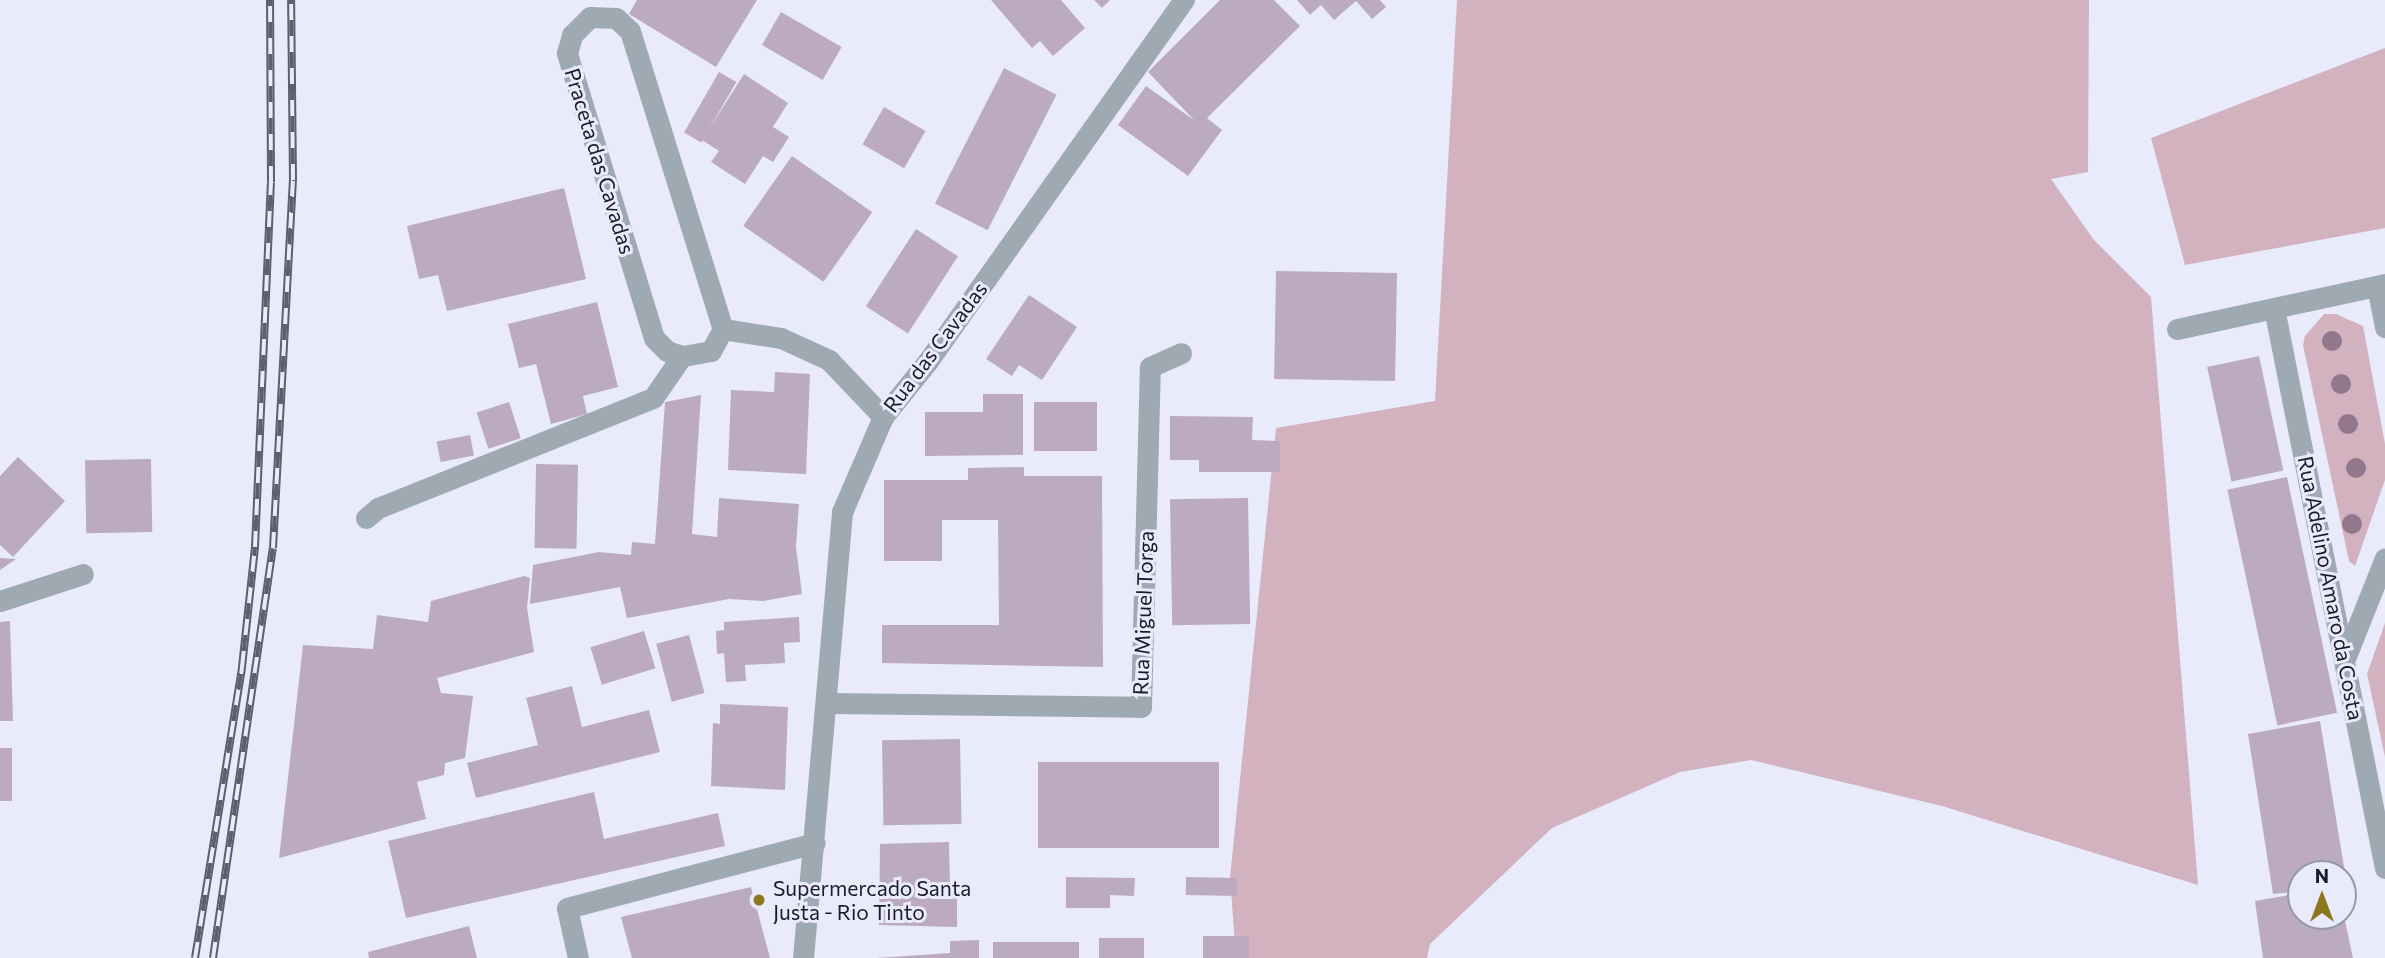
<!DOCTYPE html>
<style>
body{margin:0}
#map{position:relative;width:2385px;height:958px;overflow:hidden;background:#e9ebfc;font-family:Commissioner,sans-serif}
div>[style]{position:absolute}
.green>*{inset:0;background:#d2b2bf}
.building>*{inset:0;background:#bbaac2;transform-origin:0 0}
.street>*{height:21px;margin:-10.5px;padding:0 10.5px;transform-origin:10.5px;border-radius:10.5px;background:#9fa9b2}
.rail>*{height:8px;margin-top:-4px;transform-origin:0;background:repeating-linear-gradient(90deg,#e9ebfc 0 16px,#5d5f6b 0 32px);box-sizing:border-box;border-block:2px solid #5d5f6b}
.trees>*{width:20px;height:20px;margin:-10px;border-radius:50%;background:#91788d}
.dots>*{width:19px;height:19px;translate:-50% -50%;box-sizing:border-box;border:4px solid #e9ebfc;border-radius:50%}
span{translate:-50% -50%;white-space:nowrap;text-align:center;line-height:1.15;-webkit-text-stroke:6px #e9ebfc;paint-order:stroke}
.street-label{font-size:21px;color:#1b1c26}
.poi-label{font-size:21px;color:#1b1c26}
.left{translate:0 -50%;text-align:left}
.north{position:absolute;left:2287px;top:860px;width:70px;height:70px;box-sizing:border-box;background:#e9ebfc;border:2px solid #9798a6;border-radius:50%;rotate:0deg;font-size:19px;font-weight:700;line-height:28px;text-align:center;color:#1b1c26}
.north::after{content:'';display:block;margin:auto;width:24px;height:32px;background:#8d771c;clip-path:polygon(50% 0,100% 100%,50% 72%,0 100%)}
</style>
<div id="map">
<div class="green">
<i style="clip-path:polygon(1457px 0,2089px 0,2088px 172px,2051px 179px,2094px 240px,2151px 297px,2198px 885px,1942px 806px,1751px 760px,1680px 772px,1552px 828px,1430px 944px,1427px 958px,1236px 958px,1230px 877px,1276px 428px,1435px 401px)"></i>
<i style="clip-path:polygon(2385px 48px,2385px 228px,2185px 265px,2151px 138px)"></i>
<i style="clip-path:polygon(2324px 314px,2336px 314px,2363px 326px,2385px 444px,2385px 480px,2355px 566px,2349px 561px,2303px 345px,2305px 336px)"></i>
<i style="clip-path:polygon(2385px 623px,2385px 757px,2367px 674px)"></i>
</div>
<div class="building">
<i style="clip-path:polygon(637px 0,757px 0,716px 67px,629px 14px)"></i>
<i style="clip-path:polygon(991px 0,1061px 0,1085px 28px,1053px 56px,1040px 41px,1032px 48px)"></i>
<i style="clip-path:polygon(1094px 0,1110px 0,1102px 8px)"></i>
<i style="clip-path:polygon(1220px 0,1274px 0,1300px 26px,1207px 118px,1222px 130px,1188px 176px,1118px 125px,1146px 86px,1194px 120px,1148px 72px)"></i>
<i style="clip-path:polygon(1297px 0,1380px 0,1386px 7px,1372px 19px,1356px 1px,1334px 20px,1321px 5px,1310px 15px)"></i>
<i style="left:781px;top:12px;width:70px;height:38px;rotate:30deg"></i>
<i style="left:1004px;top:68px;width:59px;height:152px;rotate:27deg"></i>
<i style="left:719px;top:72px;width:20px;height:70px;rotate:30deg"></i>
<i style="clip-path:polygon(744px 74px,788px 103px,773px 127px,789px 137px,773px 162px,763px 156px,745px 184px,711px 162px,719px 151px,702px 140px)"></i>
<i style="left:884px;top:107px;width:48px;height:43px;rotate:30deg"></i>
<i style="left:792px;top:156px;width:98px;height:85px;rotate:35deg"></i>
<i style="clip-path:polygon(564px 188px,586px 279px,447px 311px,438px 275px,419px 279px,407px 226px)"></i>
<i style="left:916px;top:229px;width:50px;height:92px;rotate:33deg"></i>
<i style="left:1276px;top:271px;width:121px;height:108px;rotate:1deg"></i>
<i style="clip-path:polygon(1029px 295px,1077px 327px,1042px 380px,1019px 365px,1012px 376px,986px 359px)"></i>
<i style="clip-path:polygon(597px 302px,618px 387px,583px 396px,587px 414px,551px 424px,536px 364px,519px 368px,508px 324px)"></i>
<i style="left:2259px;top:356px;width:117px;height:53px;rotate:78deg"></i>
<i style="clip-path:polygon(775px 372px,810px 374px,806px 474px,728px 470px,731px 390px,774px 392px)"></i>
<i style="clip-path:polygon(983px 394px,1023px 394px,1023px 455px,925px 456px,925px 412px,983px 412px)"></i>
<i style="clip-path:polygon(701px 395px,692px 534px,717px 537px,719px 498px,799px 504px,796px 547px,802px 594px,763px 601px,729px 599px,627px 618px,620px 587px,530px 604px,533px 565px,599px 552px,631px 555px,632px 542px,655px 544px,665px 402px)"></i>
<i style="left:509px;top:402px;width:38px;height:34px;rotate:72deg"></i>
<i style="left:1034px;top:402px;width:63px;height:49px"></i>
<i style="clip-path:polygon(1170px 416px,1253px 417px,1252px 440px,1280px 441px,1280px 472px,1199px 472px,1199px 460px,1170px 460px)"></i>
<i style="left:470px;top:435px;width:21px;height:34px;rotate:79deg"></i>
<i style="clip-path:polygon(18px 457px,65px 501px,13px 557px,0 545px,0 476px)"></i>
<i style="left:151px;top:459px;width:73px;height:66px;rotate:89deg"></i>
<i style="left:536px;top:464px;width:42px;height:84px;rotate:1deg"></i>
<i style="clip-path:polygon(1024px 467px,1024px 476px,1102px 476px,1103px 667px,882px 663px,882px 625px,999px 625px,998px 520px,942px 520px,942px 561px,884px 561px,884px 480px,968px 480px,968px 468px)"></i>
<i style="left:2287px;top:477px;width:241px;height:61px;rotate:78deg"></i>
<i style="left:1248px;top:498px;width:126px;height:78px;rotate:89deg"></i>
<i style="clip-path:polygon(0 558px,16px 559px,0 570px)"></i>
<i style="clip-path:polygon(524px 576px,530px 578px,527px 608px,534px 652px,437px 678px,441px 693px,473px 696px,465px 758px,445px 763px,444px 775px,417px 782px,426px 819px,279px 858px,303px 645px,373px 649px,377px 615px,428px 622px,431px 601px)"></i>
<i style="clip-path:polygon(799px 617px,800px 642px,784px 643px,785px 663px,745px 665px,746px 681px,726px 682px,724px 653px,717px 654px,716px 631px,724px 630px,724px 622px)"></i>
<i style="clip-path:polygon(10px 621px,13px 721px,0 721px,0 622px)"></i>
<i style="left:644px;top:631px;width:39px;height:56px;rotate:73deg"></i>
<i style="left:689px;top:635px;width:60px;height:34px;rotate:75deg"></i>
<i style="clip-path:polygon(572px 686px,582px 727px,649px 710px,660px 752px,476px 798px,467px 763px,538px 745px,526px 698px)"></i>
<i style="clip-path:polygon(720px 704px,788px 707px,785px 790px,711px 786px,713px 723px,720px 724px)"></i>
<i style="clip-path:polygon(2320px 721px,2347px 885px,2343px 886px,2343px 874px,2301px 874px,2301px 891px,2273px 894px,2248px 734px)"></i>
<i style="left:960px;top:739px;width:85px;height:78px;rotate:89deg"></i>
<i style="left:0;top:748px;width:12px;height:53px"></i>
<i style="left:1038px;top:762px;width:181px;height:86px"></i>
<i style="clip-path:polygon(594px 792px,604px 839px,718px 813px,725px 846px,406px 918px,388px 841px)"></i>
<i style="clip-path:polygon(949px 842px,950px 887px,936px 888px,957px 888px,957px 927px,879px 925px,880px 844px)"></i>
<i style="clip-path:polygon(1066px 877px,1135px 878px,1134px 896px,1110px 895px,1110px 908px,1066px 908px)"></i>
<i style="left:1186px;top:877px;width:51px;height:18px;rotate:1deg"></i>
<i style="clip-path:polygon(751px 887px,770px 958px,632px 958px,621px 917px)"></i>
<i style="clip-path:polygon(2301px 893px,2301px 916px,2344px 916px,2353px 958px,2263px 958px,2255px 901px)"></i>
<i style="clip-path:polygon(469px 926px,477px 958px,369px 958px,368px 952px)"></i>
<i style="left:1249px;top:936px;width:22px;height:46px;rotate:90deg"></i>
<i style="left:1099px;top:938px;width:45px;height:20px"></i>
<i style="clip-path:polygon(979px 940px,979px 958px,877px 958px,950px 953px,950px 941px)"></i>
<i style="left:1079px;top:942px;width:16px;height:86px;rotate:90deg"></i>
</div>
<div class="street">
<i style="left:2377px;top:286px;width:42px;rotate:79deg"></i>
<i style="left:2274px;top:308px;width:571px;rotate:78.79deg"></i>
<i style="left:723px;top:329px;width:25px;rotate:119deg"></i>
<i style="left:711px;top:351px;width:29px;rotate:170deg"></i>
<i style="left:682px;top:356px;width:16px;rotate:-162deg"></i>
<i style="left:667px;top:351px;width:18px;rotate:-135deg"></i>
<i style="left:654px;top:338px;width:298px;rotate:-107deg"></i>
<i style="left:567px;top:53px;width:19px;rotate:-74deg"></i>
<i style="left:572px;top:35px;width:25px;rotate:-45deg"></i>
<i style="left:590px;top:17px;width:26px;rotate:2deg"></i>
<i style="left:616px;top:18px;width:19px;rotate:43deg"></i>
<i style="left:630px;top:31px;width:312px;rotate:72.7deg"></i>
<i style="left:723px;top:329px;width:59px;rotate:8.8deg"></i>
<i style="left:781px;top:338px;width:53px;rotate:24.6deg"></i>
<i style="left:829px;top:360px;width:79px;rotate:46.5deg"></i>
<i style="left:2177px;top:329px;width:213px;rotate:-12.2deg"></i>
<i style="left:366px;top:518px;width:16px;rotate:-40deg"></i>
<i style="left:378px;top:508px;width:296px;rotate:-21.8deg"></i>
<i style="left:653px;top:398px;width:51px;rotate:-55.4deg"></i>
<i style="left:0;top:601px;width:87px;rotate:-18deg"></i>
<i style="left:2346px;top:656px;width:105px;rotate:-68.3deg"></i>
<i style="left:829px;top:703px;width:312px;rotate:0.7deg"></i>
<i style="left:1141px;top:707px;width:340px;rotate:-88.5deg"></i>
<i style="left:1150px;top:367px;width:34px;rotate:-24deg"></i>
<i style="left:578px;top:958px;width:51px;rotate:-102.4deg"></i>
<i style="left:567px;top:908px;width:256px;rotate:-14.7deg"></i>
<i style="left:803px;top:958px;width:448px;rotate:-85deg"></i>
<i style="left:842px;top:512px;width:103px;rotate:-66.7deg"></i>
<i style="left:883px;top:417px;width:72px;rotate:-51.2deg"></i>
<i style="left:928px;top:361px;width:443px;rotate:-54.7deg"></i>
</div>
<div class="rail">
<i style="left:195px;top:958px;width:295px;rotate:-80.8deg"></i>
<i style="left:242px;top:667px;width:121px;rotate:-83.8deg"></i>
<i style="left:255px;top:547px;width:365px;rotate:-87.5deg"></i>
<i style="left:271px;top:182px;width:182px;rotate:-90.3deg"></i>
<i style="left:213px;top:958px;width:414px;rotate:-81.7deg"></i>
<i style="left:273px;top:548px;width:369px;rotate:-86.9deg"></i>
<i style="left:293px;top:180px;width:180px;rotate:-90.6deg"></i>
</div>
<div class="trees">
<i style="left:2332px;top:341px"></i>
<i style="left:2341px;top:384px"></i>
<i style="left:2348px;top:424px"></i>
<i style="left:2356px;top:468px"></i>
<i style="left:2352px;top:524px"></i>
</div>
<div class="dots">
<i style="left:759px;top:900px;background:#8d771c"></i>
</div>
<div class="street-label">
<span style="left:600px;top:161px;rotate:73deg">Praceta das Cavadas</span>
<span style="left:935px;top:347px;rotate:-53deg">Rua das Cavadas</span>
<span style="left:2331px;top:588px;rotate:79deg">Rua Adelino Amaro da Costa</span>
<span style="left:1143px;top:613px;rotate:-88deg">Rua Miguel Torga</span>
</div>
<div class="poi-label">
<span class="left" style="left:773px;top:900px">Supermercado Santa<br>Justa - Rio Tinto</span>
</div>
<div class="north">N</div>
</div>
